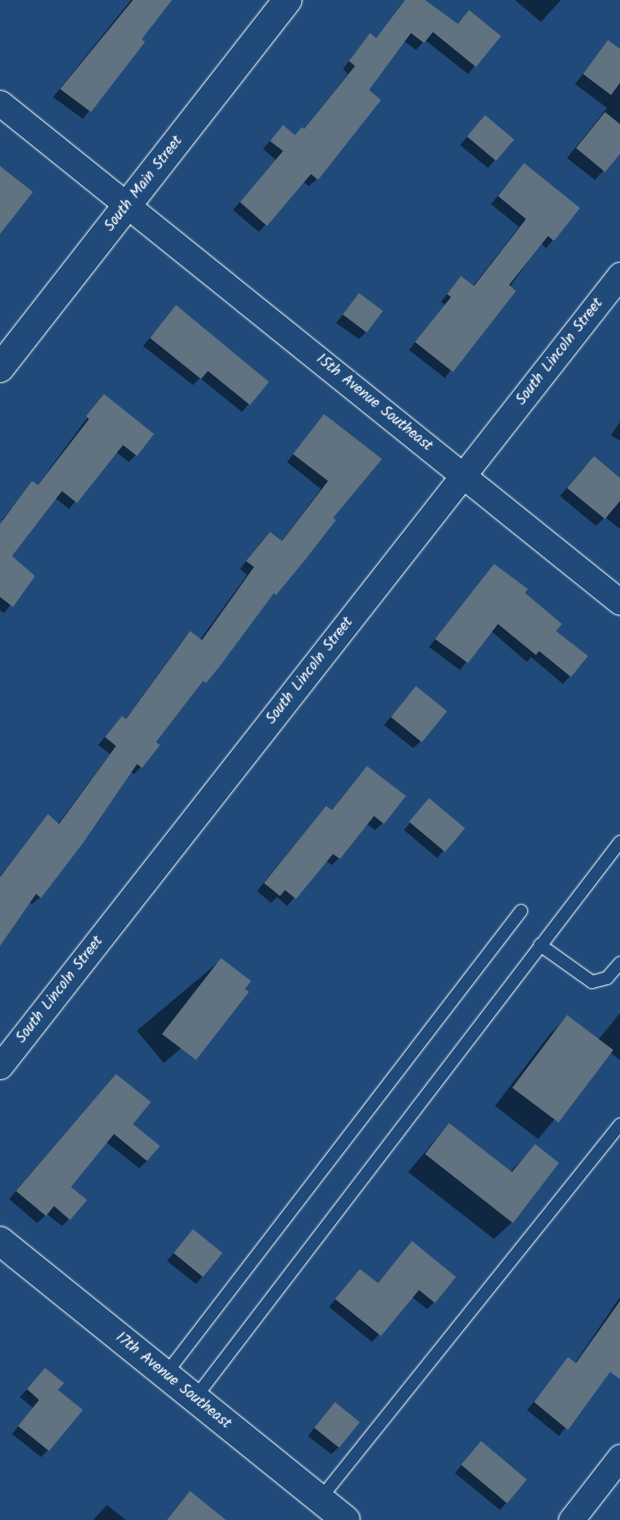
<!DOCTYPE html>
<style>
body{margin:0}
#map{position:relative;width:620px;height:1520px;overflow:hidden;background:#1f4a7a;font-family:Kalam,sans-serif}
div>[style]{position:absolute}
.shadow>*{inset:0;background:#0007;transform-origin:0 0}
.building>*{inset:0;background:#617281;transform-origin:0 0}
.roads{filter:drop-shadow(0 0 1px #fff) drop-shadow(0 0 1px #fff)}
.lane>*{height:12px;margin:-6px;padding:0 6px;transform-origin:6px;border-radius:6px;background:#1f4a7a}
.street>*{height:25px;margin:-12.5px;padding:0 12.5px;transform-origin:12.5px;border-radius:12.5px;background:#1f4a7a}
.secondary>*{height:28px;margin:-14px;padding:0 14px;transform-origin:14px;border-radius:14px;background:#1f4a7a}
span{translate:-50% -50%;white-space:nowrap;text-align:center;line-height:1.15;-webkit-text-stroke:4px #1f4a7a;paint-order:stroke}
.street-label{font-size:15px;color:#fff}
</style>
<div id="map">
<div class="shadow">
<i style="clip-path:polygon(131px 0,171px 0,83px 119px,53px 97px)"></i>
<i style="clip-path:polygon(405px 0,423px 0,457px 25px,469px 12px,499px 37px,468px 74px,425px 40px,416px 50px,404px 41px,367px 91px,379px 100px,317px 179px,309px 186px,303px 182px,259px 232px,233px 210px,276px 160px,263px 149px,276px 134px,295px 136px,303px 130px,348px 74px,343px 69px,363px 43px,370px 35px,375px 39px)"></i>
<i style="clip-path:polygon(515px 0,561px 0,541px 22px)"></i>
<i style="clip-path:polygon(608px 42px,620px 51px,620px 152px,595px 180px,567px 158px,607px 108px,575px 84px)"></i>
<i style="clip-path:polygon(485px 117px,495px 160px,488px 168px,460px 145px)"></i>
<i style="clip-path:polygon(517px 172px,553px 240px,546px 248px,541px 243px,445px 378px,409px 350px,445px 305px,441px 302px,454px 285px,461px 278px,473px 286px,519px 227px,491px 204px)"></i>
<i style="clip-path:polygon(359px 295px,366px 332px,359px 339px,336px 323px)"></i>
<i style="clip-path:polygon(176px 307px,267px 382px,242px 412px,200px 378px,193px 385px,143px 346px)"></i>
<i style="clip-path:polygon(104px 395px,136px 455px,129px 462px,116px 452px,69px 509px,55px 498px,10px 556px,34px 576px,4px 613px,0 610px,0 530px,6px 523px,2px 520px,32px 483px,37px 486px)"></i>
<i style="clip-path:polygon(324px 416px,331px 518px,219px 665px,195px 689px,155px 742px,141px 767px,134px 774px,130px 772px,40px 897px,32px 904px,29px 902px,0 944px,0 876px,48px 816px,58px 824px,110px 754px,98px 745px,115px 725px,125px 720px,183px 640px,190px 632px,200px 640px,247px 575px,240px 569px,262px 541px,270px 534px,281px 542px,321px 489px,287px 462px)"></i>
<i style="clip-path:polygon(620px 422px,620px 441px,611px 435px)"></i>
<i style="clip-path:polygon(586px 465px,620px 480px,620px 529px,605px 517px,596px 526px,560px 496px)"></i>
<i style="clip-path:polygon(487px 574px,524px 594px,554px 631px,570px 676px,563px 684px,531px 657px,527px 662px,491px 631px,460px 670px,429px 647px)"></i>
<i style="clip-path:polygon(409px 695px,421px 741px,413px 748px,384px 725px)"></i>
<i style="clip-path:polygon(360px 775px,383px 823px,375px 830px,367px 824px,339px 858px,332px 865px,326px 861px,287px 906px,277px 897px,271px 903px,257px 891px,319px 815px,326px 807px,331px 811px)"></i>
<i style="clip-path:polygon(422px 808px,463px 828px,437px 858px,404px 830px)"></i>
<i style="left:221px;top:960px;width:42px;height:110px;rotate:50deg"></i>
<i style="clip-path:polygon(620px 1013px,620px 1060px,610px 1052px,538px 1139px,495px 1106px,550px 1034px,567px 1017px,598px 1040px)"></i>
<i style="clip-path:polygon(109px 1083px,132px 1124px,147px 1161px,139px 1168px,106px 1142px,69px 1187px,69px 1219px,62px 1226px,47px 1214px,37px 1223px,9px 1199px)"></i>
<i style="clip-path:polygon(449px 1124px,510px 1172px,535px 1146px,512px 1222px,494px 1239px,408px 1172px)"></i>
<i style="clip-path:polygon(186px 1238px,221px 1254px,196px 1284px,167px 1261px)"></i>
<i style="clip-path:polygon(412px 1242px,434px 1302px,427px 1309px,412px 1297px,372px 1342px,329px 1307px,353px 1278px,377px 1284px)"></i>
<i style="clip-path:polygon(620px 1297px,620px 1361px,602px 1379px,559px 1436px,527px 1410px,569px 1359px,575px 1363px)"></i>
<i style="clip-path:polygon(45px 1369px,56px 1390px,48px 1450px,41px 1457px,12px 1434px,33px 1408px,20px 1397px)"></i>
<i style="clip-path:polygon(328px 1411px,339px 1447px,331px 1454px,308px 1436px)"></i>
<i style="clip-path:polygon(474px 1450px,507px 1502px,500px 1510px,455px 1473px)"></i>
<i style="clip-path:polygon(107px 1505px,126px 1520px,93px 1520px)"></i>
</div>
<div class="building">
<i style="clip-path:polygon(133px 0,172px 0,142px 39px,145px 42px,91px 112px,60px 89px)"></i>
<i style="clip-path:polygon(405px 0,425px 0,458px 24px,469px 10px,501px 36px,476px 67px,433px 32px,424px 43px,411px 33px,369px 90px,381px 100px,318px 180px,311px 174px,267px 226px,240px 202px,283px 151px,270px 141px,283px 125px,295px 135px,302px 127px,304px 129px,355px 66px,349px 61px,370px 33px,376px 38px)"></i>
<i style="clip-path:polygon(608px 40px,620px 49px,620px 83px,611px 95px,583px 74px)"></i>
<i style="clip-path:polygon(605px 112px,620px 124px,620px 154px,605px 172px,576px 148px)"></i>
<i style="left:485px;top:115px;width:38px;height:28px;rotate:40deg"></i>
<i style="clip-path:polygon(524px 163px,580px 208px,554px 241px,548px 236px,509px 285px,516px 291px,453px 372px,415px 342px,451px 297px,447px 294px,461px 276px,474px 286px,526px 219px,498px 196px)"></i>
<i style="clip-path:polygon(0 166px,33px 192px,0 234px)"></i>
<i style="left:359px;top:293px;width:30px;height:27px;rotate:37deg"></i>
<i style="clip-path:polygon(176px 305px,269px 382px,250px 405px,208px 371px,201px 379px,150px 338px)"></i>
<i style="clip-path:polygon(104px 394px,154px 434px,137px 456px,123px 445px,77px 503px,62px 491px,12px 556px,35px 576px,13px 607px,0 597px,0 524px,32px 481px,38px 485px,89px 419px,86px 416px)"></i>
<i style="clip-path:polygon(324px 414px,382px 459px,333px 518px,336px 520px,305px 560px,276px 595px,274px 593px,220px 666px,206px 683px,203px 681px,156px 742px,160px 745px,142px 768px,137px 764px,83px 843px,41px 898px,36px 894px,0 946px,0 877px,48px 814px,59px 824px,116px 746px,105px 737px,122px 716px,126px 719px,190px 631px,202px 640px,254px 567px,246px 561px,270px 532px,282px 541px,328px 481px,293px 454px)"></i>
<i style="clip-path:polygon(594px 456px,620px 478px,620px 501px,605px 519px,567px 488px)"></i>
<i style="clip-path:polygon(494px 564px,528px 589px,525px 593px,562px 624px,556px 631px,588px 656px,571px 677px,539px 651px,536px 655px,498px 624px,468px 663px,435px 639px)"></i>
<i style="left:416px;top:686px;width:40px;height:40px;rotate:39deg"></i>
<i style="clip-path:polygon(367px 766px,406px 796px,384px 824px,374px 816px,340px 859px,333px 854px,296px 899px,285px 890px,280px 896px,264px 883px,326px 806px,332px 810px)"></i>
<i style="left:429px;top:798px;width:47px;height:31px;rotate:40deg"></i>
<i style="clip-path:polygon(221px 958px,251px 981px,245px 989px,249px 992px,196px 1060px,162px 1034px)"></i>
<i style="left:567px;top:1015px;width:58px;height:91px;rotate:37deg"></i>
<i style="clip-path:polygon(116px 1074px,151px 1102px,133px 1124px,160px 1146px,147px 1161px,114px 1134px,71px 1187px,87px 1200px,70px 1220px,54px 1206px,46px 1216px,16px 1191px)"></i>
<i style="clip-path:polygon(449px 1123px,512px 1172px,535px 1144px,559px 1163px,513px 1223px,425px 1154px)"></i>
<i style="left:193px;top:1229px;width:38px;height:31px;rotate:39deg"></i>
<i style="clip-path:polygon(412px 1241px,456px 1277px,435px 1303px,419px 1290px,381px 1336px,335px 1299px,360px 1269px,378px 1283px)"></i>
<i style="clip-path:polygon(620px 1301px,620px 1379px,610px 1372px,568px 1430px,534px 1402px,568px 1357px,576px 1363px)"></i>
<i style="clip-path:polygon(45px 1368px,64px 1383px,58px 1390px,83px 1410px,49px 1451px,18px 1426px,39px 1400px,27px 1389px)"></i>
<i style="left:335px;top:1402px;width:32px;height:33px;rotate:39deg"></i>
<i style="left:481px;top:1441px;width:60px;height:31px;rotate:40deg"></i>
<i style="clip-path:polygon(190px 1491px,226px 1520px,167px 1520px)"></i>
</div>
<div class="roads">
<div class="lane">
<i style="left:540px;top:945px;width:64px;rotate:35.4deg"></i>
<i style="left:592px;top:982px;width:16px;rotate:-15deg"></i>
<i style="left:607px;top:978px;width:20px;rotate:-49deg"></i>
<i style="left:165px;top:1375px;width:585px;rotate:-52.5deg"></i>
<i style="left:195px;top:1398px;width:700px;rotate:-52.61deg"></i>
<i style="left:320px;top:1499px;width:480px;rotate:-51.3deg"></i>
</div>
<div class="street">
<i style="left:0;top:103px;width:796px;rotate:38.83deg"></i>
<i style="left:0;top:1066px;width:1005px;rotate:-51.91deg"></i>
<i style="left:571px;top:1520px;width:80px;rotate:-52.1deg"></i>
</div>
<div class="secondary">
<i style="left:0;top:368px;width:467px;rotate:-52deg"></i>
<i style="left:0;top:1241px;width:444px;rotate:38.9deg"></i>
</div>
</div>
<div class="street-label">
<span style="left:144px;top:184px;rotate:-52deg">South Main Street</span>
<span style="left:560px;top:352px;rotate:-52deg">South Lincoln Street</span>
<span style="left:374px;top:403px;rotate:39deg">15th Avenue Southeast</span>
<span style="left:310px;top:671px;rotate:-52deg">South Lincoln Street</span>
<span style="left:60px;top:990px;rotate:-52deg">South Lincoln Street</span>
<span style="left:173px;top:1381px;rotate:39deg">17th Avenue Southeast</span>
</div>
</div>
